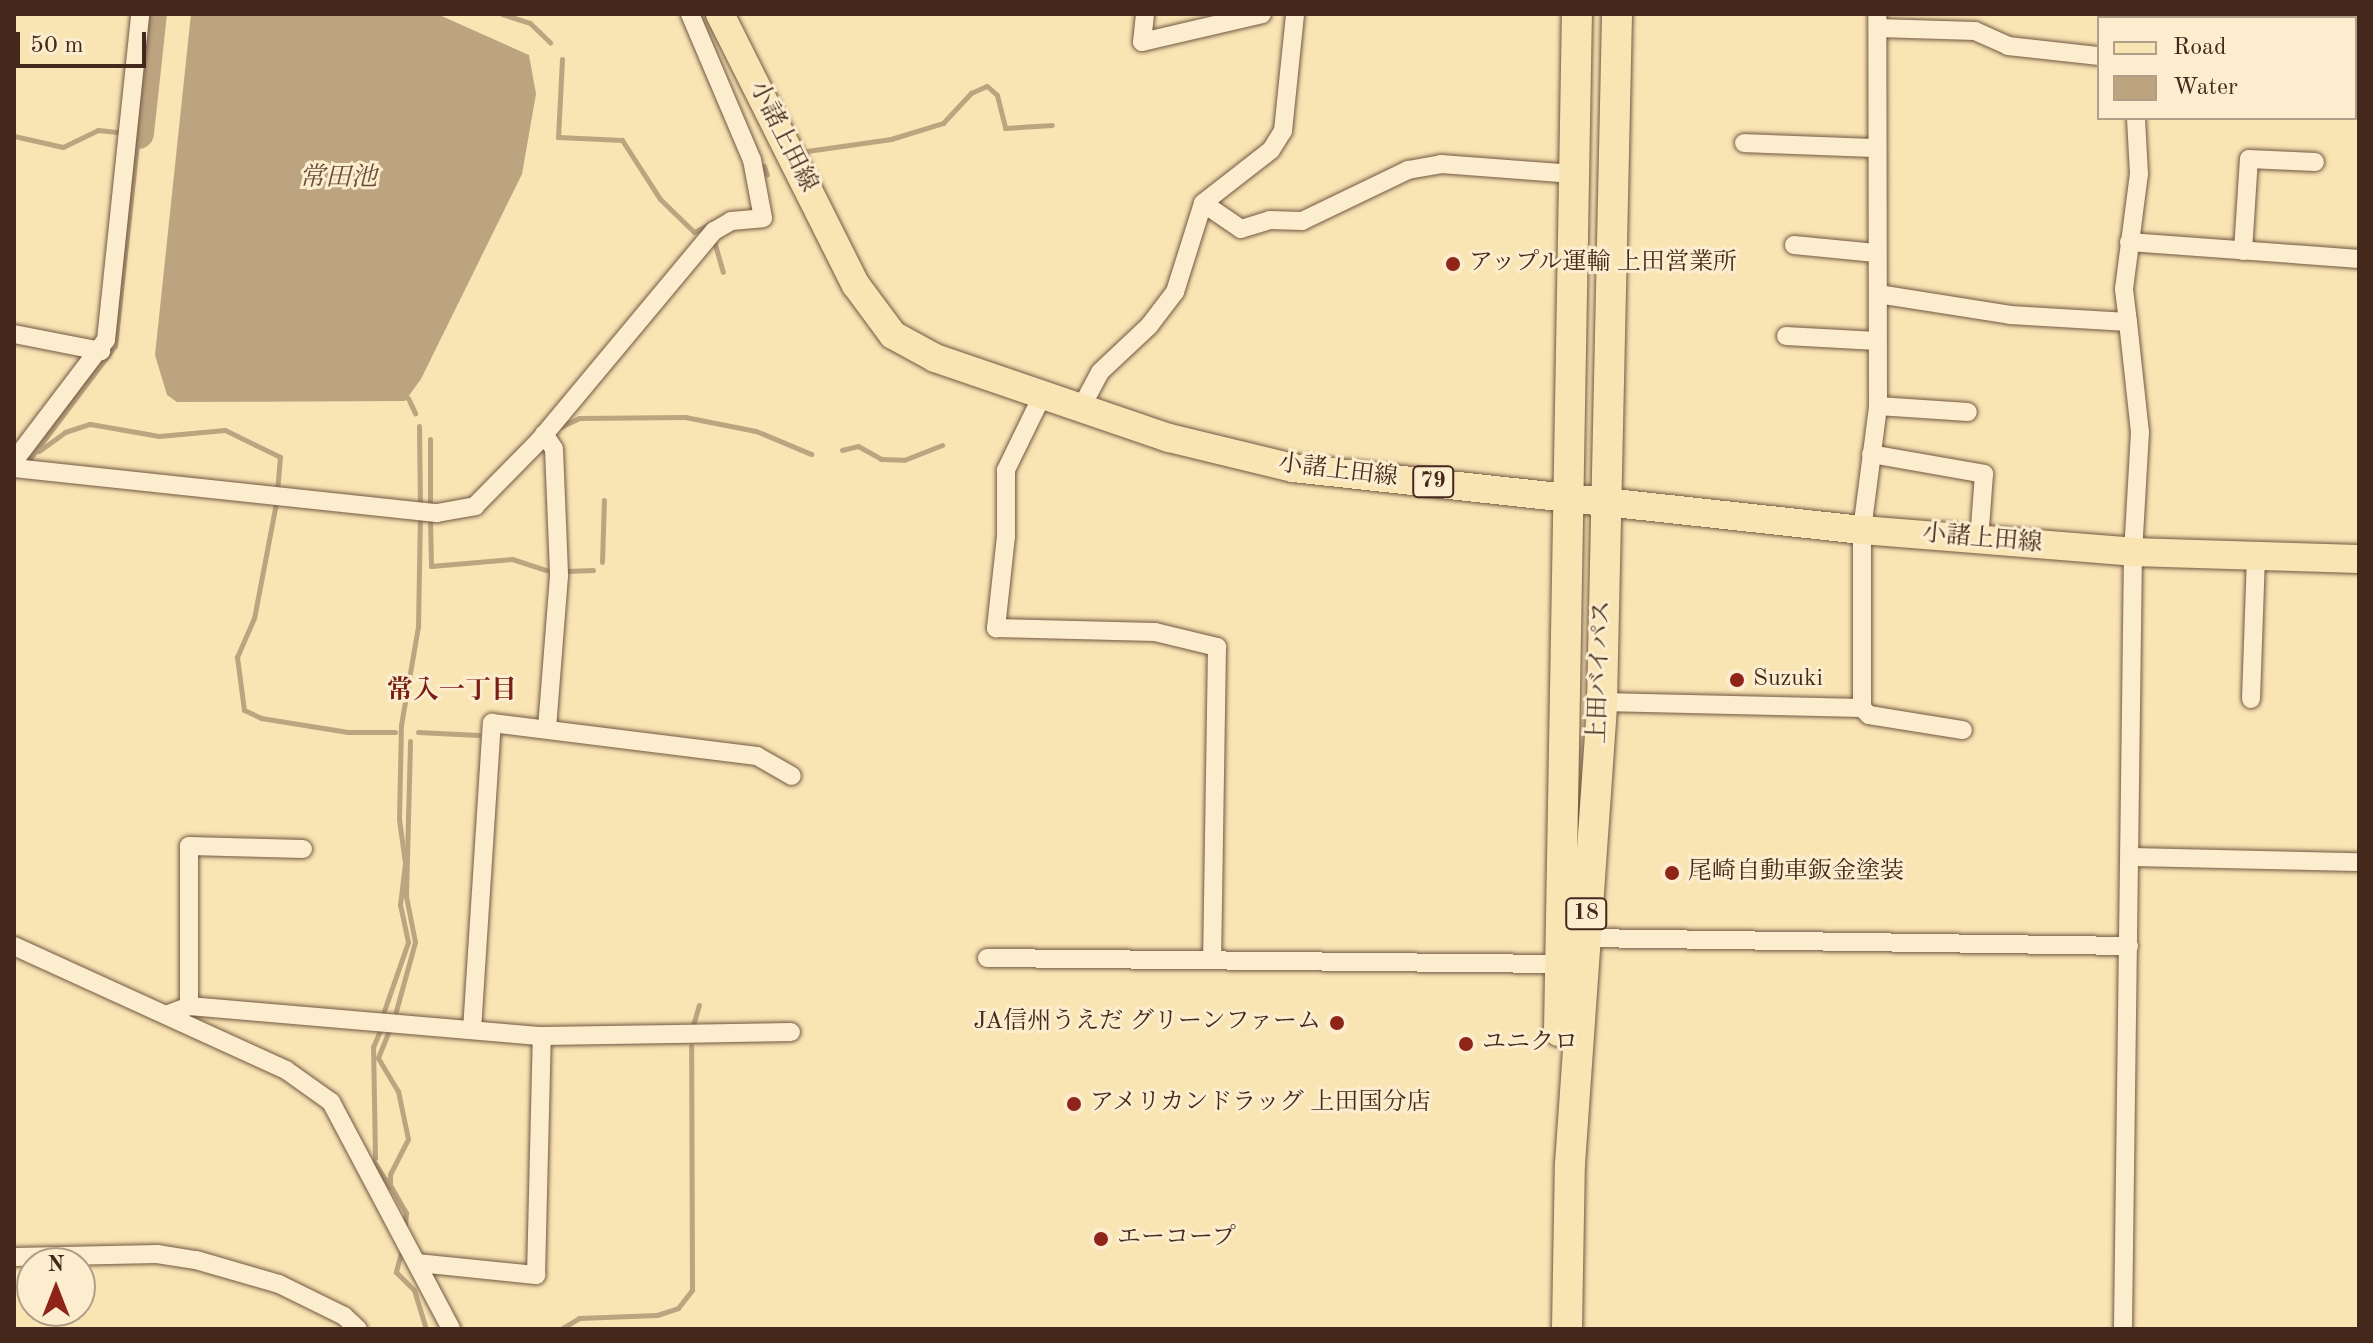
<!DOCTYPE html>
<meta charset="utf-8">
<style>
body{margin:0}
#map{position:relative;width:2373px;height:1343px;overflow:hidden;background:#f9e4b4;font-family:"Old Standard TT","Noto Serif JP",serif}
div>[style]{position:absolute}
.water>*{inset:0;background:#bca480}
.stream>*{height:5px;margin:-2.5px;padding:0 2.5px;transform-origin:2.5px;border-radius:2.5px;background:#bca480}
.river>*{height:32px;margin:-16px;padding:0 16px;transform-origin:16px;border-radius:16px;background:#bca480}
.roads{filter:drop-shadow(0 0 2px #725742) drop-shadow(0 0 2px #725742)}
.minor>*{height:18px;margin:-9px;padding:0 9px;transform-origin:9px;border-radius:9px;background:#fbedce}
.primary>*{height:28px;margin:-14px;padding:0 14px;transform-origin:14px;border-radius:14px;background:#f9e4b4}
.trunk>*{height:30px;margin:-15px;padding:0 15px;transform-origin:15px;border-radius:15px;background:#f9e4b4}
.dots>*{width:22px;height:22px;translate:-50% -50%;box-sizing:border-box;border:4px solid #fbedce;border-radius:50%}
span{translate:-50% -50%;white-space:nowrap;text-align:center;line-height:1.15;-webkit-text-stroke:6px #fbedce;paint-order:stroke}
.shield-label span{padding:2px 6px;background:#fbedce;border:2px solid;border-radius:6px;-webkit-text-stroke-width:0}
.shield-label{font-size:22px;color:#45281c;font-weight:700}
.street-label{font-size:24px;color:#45281c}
.poi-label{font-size:24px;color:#45281c}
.left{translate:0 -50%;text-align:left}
.right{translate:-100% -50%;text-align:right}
.water-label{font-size:26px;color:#694d3a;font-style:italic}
.neighbourhood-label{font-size:26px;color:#7a1f14;font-weight:700}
.frame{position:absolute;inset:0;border:16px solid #45281c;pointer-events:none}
.legend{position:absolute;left:2097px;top:16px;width:260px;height:104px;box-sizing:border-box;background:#fbedce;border:2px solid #b29e87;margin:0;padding:10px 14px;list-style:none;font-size:24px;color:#45281c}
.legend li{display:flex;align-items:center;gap:16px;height:40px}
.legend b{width:40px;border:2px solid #b29e87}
.north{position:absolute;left:16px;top:1247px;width:80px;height:80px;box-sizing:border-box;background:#fbedce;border:2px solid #b29e87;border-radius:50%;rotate:0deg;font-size:22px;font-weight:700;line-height:32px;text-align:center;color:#45281c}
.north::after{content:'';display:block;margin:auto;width:28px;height:36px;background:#8f2418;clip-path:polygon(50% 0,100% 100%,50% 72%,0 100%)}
.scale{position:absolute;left:16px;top:32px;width:130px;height:36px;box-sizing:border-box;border:4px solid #45281c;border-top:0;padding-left:10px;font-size:24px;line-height:28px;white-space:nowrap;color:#45281c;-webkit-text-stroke:6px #fbedce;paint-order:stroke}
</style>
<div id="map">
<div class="water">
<i style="clip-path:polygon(191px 14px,437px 14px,529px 55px,536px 94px,522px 174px,421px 379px,405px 401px,177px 402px,167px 395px,155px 355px)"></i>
</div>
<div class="stream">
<i style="left:502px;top:14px;width:29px;rotate:18deg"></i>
<i style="left:530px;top:23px;width:28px;rotate:44deg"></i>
<i style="left:562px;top:59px;width:78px;rotate:92.9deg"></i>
<i style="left:558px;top:137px;width:64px;rotate:2.7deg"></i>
<i style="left:622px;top:140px;width:70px;rotate:57.2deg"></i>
<i style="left:660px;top:199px;width:47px;rotate:44.1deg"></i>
<i style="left:694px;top:232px;width:37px;rotate:-27deg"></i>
<i style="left:14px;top:136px;width:50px;rotate:12.7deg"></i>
<i style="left:63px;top:147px;width:39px;rotate:-26deg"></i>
<i style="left:98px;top:130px;width:19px;rotate:6deg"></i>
<i style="left:804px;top:160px;width:9px;rotate:-72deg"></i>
<i style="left:807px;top:151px;width:85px;rotate:-8.1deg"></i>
<i style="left:891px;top:139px;width:54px;rotate:-17.1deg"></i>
<i style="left:943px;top:123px;width:41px;rotate:-47deg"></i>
<i style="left:971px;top:93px;width:17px;rotate:-24deg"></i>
<i style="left:987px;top:86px;width:13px;rotate:42deg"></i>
<i style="left:997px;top:95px;width:34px;rotate:76deg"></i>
<i style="left:1005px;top:128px;width:47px;rotate:-3.7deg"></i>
<i style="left:764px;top:166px;width:9px;rotate:72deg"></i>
<i style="left:714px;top:241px;width:32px;rotate:74deg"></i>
<i style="left:408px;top:398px;width:17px;rotate:65deg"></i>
<i style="left:419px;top:426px;width:80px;rotate:89.3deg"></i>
<i style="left:560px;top:427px;width:21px;rotate:-25deg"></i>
<i style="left:579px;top:418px;width:106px;rotate:-0.5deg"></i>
<i style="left:685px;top:417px;width:72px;rotate:11.2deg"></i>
<i style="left:756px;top:431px;width:60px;rotate:22.7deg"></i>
<i style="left:842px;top:450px;width:16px;rotate:-14deg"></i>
<i style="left:858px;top:446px;width:26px;rotate:29deg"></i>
<i style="left:881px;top:459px;width:23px;rotate:2deg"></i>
<i style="left:904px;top:460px;width:41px;rotate:-21.5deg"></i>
<i style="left:39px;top:451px;width:32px;rotate:-36deg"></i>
<i style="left:65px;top:432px;width:26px;rotate:-18deg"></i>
<i style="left:90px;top:424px;width:70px;rotate:9.9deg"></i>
<i style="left:159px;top:436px;width:66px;rotate:-5.2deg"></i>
<i style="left:225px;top:430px;width:61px;rotate:26.1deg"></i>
<i style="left:280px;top:457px;width:34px;rotate:95deg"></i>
<i style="left:26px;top:464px;width:148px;rotate:-53deg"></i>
<i style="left:115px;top:346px;width:214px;rotate:-83.8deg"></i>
<i style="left:276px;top:503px;width:117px;rotate:100.8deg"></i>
<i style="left:254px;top:618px;width:43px;rotate:113.6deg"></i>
<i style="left:237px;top:657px;width:53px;rotate:82.5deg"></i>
<i style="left:244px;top:710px;width:19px;rotate:25deg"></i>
<i style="left:261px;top:718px;width:88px;rotate:9.1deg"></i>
<i style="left:348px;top:732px;width:47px"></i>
<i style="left:430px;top:507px;width:68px;rotate:-90deg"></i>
<i style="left:430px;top:517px;width:49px;rotate:88.8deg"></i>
<i style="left:431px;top:566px;width:81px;rotate:-4.9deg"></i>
<i style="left:512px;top:559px;width:36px;rotate:18deg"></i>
<i style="left:602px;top:562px;width:62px;rotate:-88.2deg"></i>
<i style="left:566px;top:571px;width:27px;rotate:-2deg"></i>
<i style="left:418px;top:732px;width:60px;rotate:2.9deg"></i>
<i style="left:384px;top:1011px;width:73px;rotate:-70.8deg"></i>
<i style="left:408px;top:942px;width:38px;rotate:-102deg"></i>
<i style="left:400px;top:905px;width:42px;rotate:-83.2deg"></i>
<i style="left:405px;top:863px;width:44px;rotate:-97.8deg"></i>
<i style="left:399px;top:819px;width:94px;rotate:-88.8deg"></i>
<i style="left:401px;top:725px;width:99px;rotate:-80.2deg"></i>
<i style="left:418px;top:627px;width:112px;rotate:-89deg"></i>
<i style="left:396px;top:1011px;width:72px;rotate:-74.6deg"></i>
<i style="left:415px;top:942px;width:47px;rotate:-101.1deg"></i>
<i style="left:406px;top:896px;width:155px;rotate:-88.5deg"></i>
<i style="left:390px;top:1028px;width:32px;rotate:112deg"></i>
<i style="left:378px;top:1058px;width:39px;rotate:59deg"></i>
<i style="left:398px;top:1091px;width:49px;rotate:78.2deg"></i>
<i style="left:408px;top:1139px;width:39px;rotate:117deg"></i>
<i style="left:390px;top:1174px;width:11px;rotate:90deg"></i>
<i style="left:390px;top:1185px;width:32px;rotate:60deg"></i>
<i style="left:406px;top:1213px;width:12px;rotate:95deg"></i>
<i style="left:692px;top:1029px;width:25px;rotate:-74deg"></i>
<i style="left:375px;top:1158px;width:111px;rotate:-91deg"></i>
<i style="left:373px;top:1047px;width:23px;rotate:-67deg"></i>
<i style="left:374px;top:1162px;width:30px;rotate:57deg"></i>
<i style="left:402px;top:1249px;width:24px;rotate:105deg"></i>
<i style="left:396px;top:1272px;width:25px;rotate:45deg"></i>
<i style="left:414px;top:1290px;width:41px;rotate:72.9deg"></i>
<i style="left:561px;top:1329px;width:21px;rotate:-31deg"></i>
<i style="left:579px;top:1318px;width:78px;rotate:-2.2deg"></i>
<i style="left:657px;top:1315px;width:22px;rotate:-18deg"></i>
<i style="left:678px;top:1308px;width:23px;rotate:-52deg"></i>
<i style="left:692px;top:1290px;width:244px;rotate:-90.2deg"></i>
</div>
<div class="river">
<i style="left:138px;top:133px;width:120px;rotate:-83.8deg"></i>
</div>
<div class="roads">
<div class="minor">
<i style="left:1145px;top:14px;width:28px;rotate:96deg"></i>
<i style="left:1142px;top:42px;width:123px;rotate:-13.1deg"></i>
<i style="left:2134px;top:18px;width:4px;rotate:-90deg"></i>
<i style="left:1878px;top:28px;width:97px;rotate:1.8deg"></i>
<i style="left:1975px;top:31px;width:36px;rotate:24deg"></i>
<i style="left:2008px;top:46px;width:92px;rotate:6.3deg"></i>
<i style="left:1744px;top:143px;width:133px;rotate:2.2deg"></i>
<i style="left:1203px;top:203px;width:46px;rotate:34.4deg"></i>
<i style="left:1241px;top:229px;width:30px;rotate:-17deg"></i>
<i style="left:1270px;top:220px;width:32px;rotate:2deg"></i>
<i style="left:1302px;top:221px;width:118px;rotate:-25.7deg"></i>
<i style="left:1408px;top:170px;width:34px;rotate:-10deg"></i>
<i style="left:1441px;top:164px;width:133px;rotate:4.3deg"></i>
<i style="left:2129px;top:242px;width:231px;rotate:4.2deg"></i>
<i style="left:1794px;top:245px;width:82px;rotate:5.6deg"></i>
<i style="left:2243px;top:251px;width:92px;rotate:-86.3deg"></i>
<i style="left:2249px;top:159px;width:66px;rotate:2.6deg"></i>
<i style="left:1878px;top:294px;width:134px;rotate:9deg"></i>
<i style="left:2010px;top:315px;width:118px;rotate:3.4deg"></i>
<i style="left:2128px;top:322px;width:111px;rotate:83.8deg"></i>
<i style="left:2140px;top:432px;width:120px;rotate:93.3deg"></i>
<i style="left:2133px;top:552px;width:777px;rotate:90.74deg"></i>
<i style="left:2128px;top:322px;width:33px;rotate:-97deg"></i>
<i style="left:2124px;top:289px;width:116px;rotate:-82.6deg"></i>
<i style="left:2139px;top:174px;width:56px;rotate:-93.1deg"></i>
<i style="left:14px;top:334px;width:89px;rotate:11.1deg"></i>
<i style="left:1786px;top:336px;width:91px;rotate:3.1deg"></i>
<i style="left:1043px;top:394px;width:85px;rotate:116deg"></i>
<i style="left:1006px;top:470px;width:66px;rotate:90deg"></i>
<i style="left:1006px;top:536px;width:93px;rotate:96.2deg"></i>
<i style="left:996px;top:628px;width:159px;rotate:1.4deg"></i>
<i style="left:1155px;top:632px;width:64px;rotate:13.6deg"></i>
<i style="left:1217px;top:647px;width:311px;rotate:90.9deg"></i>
<i style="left:1082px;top:406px;width:38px;rotate:-62deg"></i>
<i style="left:1100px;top:372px;width:67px;rotate:-43.2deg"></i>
<i style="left:1149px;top:326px;width:43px;rotate:-52.6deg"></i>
<i style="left:1175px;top:292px;width:93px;rotate:-72.5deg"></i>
<i style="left:1203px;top:203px;width:86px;rotate:-37.9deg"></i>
<i style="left:1271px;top:150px;width:22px;rotate:-58deg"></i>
<i style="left:1283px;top:131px;width:118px;rotate:-84.1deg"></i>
<i style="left:1878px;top:406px;width:90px;rotate:3.8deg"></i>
<i style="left:544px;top:434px;width:18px;rotate:56deg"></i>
<i style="left:554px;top:449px;width:127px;rotate:87.7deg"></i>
<i style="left:559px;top:576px;width:151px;rotate:94.5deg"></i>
<i style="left:1871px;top:454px;width:115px;rotate:10deg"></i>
<i style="left:1984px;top:474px;width:66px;rotate:94.3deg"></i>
<i style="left:14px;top:461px;width:152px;rotate:-52.8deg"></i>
<i style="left:106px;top:340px;width:328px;rotate:-84deg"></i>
<i style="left:14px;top:468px;width:425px;rotate:6.1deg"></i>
<i style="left:437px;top:513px;width:39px;rotate:-10deg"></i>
<i style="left:475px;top:506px;width:90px;rotate:-45.5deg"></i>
<i style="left:538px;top:442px;width:275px;rotate:-50.2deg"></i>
<i style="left:714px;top:231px;width:20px;rotate:-30deg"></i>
<i style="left:731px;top:221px;width:32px;rotate:-5deg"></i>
<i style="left:763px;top:218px;width:59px;rotate:-100.7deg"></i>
<i style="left:752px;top:160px;width:159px;rotate:-113deg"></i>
<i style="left:2251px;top:699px;width:144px;rotate:-88deg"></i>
<i style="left:1602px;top:702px;width:260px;rotate:1.3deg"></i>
<i style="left:1862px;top:708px;width:10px;rotate:45deg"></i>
<i style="left:1869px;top:715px;width:95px;rotate:9.1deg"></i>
<i style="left:1862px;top:708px;width:178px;rotate:-90deg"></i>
<i style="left:1862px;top:530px;width:125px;rotate:-82.6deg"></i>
<i style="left:1878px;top:406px;width:392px;rotate:-90.1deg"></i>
<i style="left:2131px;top:857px;width:228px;rotate:1.3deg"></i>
<i style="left:1584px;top:938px;width:545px;rotate:0.84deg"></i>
<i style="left:14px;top:946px;width:299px;rotate:24.5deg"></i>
<i style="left:286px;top:1070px;width:55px;rotate:35.4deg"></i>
<i style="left:331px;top:1102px;width:257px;rotate:62.1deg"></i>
<i style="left:987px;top:958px;width:573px;rotate:0.6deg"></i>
<i style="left:189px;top:1006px;width:160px;rotate:-90deg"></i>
<i style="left:189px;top:846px;width:114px;rotate:1.5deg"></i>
<i style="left:166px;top:1015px;width:25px;rotate:-21deg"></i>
<i style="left:189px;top:1006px;width:354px;rotate:4.9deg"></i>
<i style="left:542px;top:1036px;width:249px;rotate:-0.9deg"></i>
<i style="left:472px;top:1030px;width:308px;rotate:-86.3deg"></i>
<i style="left:492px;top:723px;width:267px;rotate:7.1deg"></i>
<i style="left:757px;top:756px;width:40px;rotate:29.7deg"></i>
<i style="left:14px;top:1257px;width:143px;rotate:-1.2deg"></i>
<i style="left:157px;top:1254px;width:39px;rotate:9deg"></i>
<i style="left:196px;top:1260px;width:86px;rotate:16.1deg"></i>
<i style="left:279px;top:1284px;width:72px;rotate:26.2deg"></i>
<i style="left:344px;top:1316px;width:19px;rotate:43deg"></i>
<i style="left:418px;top:1263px;width:119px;rotate:5.8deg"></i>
<i style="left:536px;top:1275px;width:239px;rotate:-88.6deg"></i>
</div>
<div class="primary">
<i style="left:720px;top:14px;width:303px;rotate:63.4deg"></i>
<i style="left:856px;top:285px;width:62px;rotate:53.5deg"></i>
<i style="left:893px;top:335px;width:48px;rotate:28.7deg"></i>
<i style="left:935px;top:358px;width:247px;rotate:18.9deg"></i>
<i style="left:1169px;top:438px;width:128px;rotate:13.6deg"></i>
<i style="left:1293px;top:468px;width:572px;rotate:6.22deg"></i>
<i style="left:1862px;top:530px;width:272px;rotate:4.6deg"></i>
<i style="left:2133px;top:552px;width:226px;rotate:1.8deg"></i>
</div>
<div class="trunk">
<i style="left:1559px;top:1031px;width:1017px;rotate:-88.99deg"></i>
<i style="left:1567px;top:1329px;width:165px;rotate:-89deg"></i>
<i style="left:1570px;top:1164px;width:463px;rotate:-86deg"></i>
<i style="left:1602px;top:702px;width:688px;rotate:-88.75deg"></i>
</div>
</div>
<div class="dots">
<i style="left:1453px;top:264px;background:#8f2418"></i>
<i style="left:1737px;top:680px;background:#8f2418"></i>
<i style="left:1672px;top:873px;background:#8f2418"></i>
<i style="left:1337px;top:1023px;background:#8f2418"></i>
<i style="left:1466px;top:1044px;background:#8f2418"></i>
<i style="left:1074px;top:1104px;background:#8f2418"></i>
<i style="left:1101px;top:1239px;background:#8f2418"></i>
</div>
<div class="shield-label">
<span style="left:1433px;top:482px">79</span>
<span style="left:1586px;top:914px">18</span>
</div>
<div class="street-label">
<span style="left:782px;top:137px;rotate:63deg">小諸上田線</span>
<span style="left:1338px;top:472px;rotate:7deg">小諸上田線</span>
<span style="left:1982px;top:540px;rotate:5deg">小諸上田線</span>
<span style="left:1601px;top:672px;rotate:-88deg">上田バイパス</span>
</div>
<div class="poi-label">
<span class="left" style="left:1469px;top:264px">アップル運輸 上田営業所</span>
<span class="left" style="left:1753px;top:680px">Suzuki</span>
<span class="left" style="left:1688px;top:873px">尾崎自動車鈑金塗装</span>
<span class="right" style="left:1321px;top:1023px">JA信州うえだ グリーンファーム</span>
<span class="left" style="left:1482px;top:1044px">ユニクロ</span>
<span class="left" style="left:1090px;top:1104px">アメリカンドラッグ 上田国分店</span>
<span class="left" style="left:1117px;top:1239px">エーコープ</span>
</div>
<div class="water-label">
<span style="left:338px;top:179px">常田池</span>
</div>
<div class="neighbourhood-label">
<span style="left:452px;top:692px">常入一丁目</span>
</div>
<div class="frame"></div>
<ul class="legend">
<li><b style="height:10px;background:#f9e4b4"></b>Road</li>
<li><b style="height:22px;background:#bca480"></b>Water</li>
</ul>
<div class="north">N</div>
<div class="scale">50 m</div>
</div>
